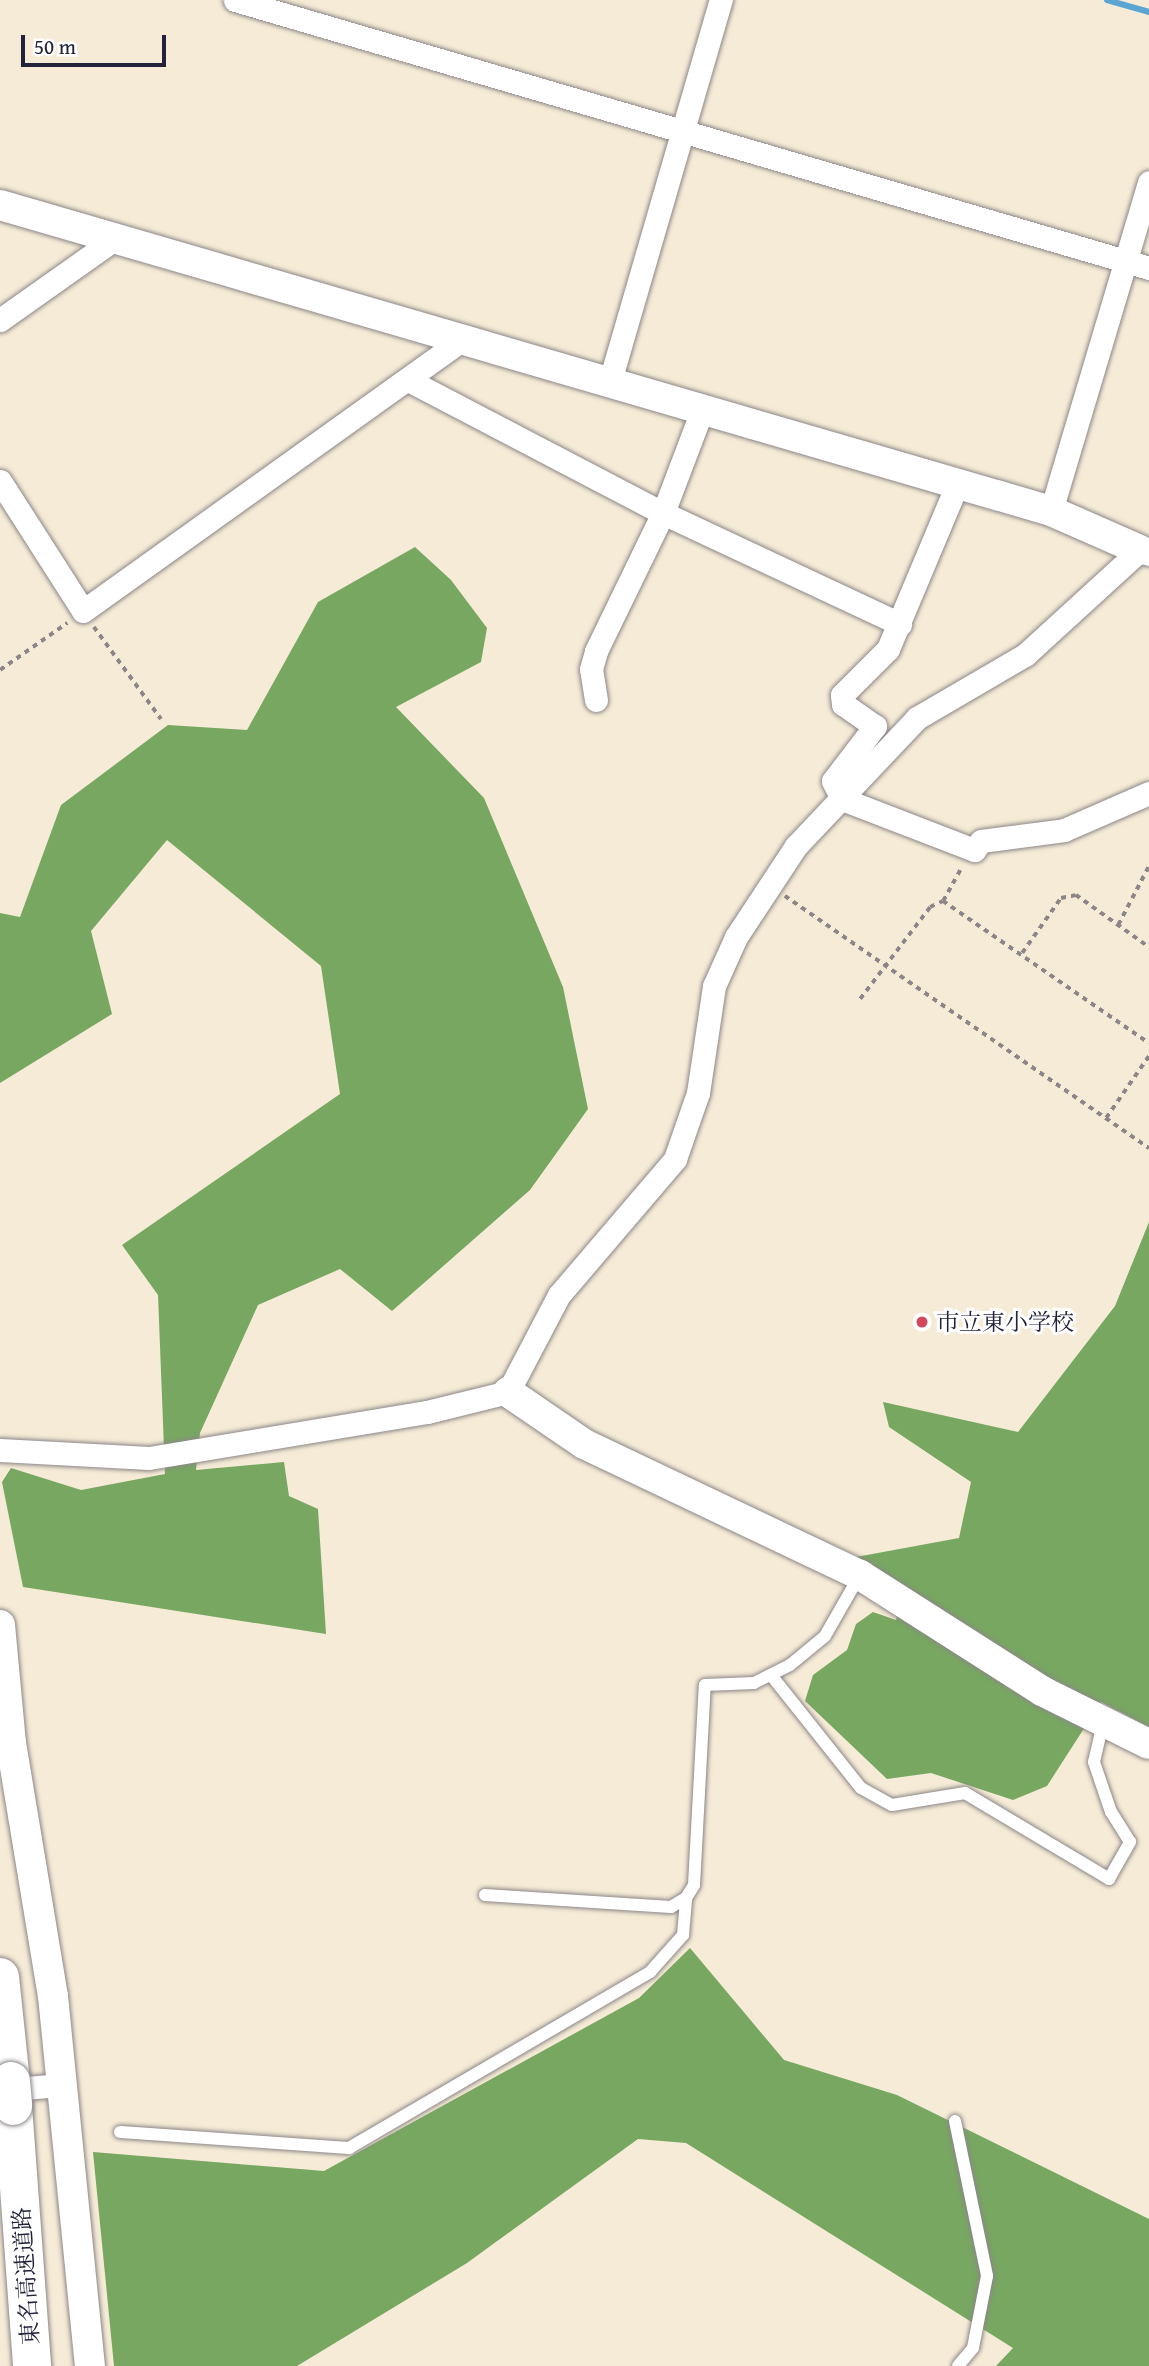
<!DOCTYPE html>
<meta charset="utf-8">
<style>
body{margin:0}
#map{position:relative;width:1149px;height:2366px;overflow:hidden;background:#f5ebd6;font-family:"Gentium Book Plus","Noto Serif JP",serif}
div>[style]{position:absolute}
.forest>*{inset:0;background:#78a762}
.stream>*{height:6px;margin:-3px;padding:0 3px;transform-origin:3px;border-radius:3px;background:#5aa5d2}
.path>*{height:3.5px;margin-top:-1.75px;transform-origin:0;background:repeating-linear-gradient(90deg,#8c8688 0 5px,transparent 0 10px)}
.roads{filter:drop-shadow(0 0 2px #8c8688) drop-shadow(0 0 2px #8c8688)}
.service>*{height:12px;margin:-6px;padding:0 6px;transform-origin:6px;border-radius:6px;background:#fff}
.minor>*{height:23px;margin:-11.5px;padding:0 11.5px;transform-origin:11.5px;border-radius:11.5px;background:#fff}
.tertiary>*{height:30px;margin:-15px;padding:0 15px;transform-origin:15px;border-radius:15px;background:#fff}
.motorway>*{height:38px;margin:-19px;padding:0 19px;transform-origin:19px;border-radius:19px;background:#fff}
.bridges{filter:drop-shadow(0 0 2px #8c8688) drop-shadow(0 0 2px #8c8688)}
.motorway-bridge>*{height:38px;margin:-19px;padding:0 19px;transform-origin:19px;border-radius:19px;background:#fff}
.dots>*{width:19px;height:19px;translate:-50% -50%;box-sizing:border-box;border:4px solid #fff;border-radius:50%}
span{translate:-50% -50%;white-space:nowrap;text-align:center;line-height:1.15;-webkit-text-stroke:6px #fff;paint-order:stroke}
.poi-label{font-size:23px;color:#22223b}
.left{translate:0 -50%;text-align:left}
.street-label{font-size:23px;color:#22223b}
.scale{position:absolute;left:21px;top:35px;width:145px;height:32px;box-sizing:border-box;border:4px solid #22223b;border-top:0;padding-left:9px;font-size:21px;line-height:24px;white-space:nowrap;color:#22223b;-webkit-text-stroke:5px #fff;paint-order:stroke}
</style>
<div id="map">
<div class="forest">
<i style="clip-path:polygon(415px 547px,451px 580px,487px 628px,481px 662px,396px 707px,484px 798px,563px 987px,588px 1109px,530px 1190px,392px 1311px,340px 1269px,258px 1305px,200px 1433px,196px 1470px,284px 1462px,289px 1496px,318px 1509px,326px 1634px,23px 1587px,2px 1482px,11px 1468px,81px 1490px,165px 1474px,158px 1295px,122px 1245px,340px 1094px,321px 966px,167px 840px,91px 931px,112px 1014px,0 1083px,0 913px,20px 917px,61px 805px,168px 725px,247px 730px,318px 602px)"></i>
<i style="clip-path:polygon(1149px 1222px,1149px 1727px,1101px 1702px,1047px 1786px,1013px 1800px,931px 1773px,887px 1779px,805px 1701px,813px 1675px,847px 1650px,856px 1624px,873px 1612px,896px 1620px,904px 1585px,856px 1557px,959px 1538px,971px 1482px,889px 1427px,883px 1402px,1018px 1432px,1115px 1306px)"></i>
<i style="clip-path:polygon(690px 1948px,784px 2060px,897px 2095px,1149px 2219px,1149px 2366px,996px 2366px,1013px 2348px,686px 2143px,638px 2139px,467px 2263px,297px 2366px,114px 2366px,93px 2152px,324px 2171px,639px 1998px)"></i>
</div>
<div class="stream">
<i style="left:1107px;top:0;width:44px;rotate:15.9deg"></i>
</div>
<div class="path">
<i style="left:94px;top:627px;width:114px;rotate:53.9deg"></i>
<i style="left:0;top:670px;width:82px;rotate:-35deg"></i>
<i style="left:785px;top:896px;width:443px;rotate:34.7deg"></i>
<i style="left:943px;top:901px;width:39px;rotate:-61deg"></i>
<i style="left:1118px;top:925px;width:67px;rotate:-62.3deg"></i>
<i style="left:1022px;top:953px;width:67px;rotate:-54.7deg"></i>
<i style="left:1061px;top:898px;width:15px;rotate:-11deg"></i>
<i style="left:1076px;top:895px;width:90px;rotate:35.5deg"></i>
<i style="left:860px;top:999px;width:116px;rotate:-52.7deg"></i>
<i style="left:930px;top:907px;width:14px;rotate:-25deg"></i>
<i style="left:943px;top:901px;width:250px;rotate:34.6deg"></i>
<i style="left:1106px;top:1118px;width:75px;rotate:-55.3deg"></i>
</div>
<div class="roads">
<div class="service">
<i style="left:771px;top:1675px;width:144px;rotate:51.5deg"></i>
<i style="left:861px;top:1788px;width:35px;rotate:29deg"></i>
<i style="left:892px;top:1805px;width:74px;rotate:-9.3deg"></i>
<i style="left:965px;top:1793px;width:168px;rotate:30.8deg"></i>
<i style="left:1109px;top:1879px;width:43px;rotate:-60.4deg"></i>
<i style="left:1130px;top:1842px;width:36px;rotate:-122deg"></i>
<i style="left:1111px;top:1812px;width:53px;rotate:-108.8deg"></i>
<i style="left:1094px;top:1762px;width:39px;rotate:-77deg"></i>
<i style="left:485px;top:1895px;width:186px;rotate:3.7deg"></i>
<i style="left:671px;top:1907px;width:17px;rotate:-31deg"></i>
<i style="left:686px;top:1898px;width:15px;rotate:-58deg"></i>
<i style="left:694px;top:1885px;width:200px;rotate:-86.9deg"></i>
<i style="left:705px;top:1685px;width:49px;rotate:-2.3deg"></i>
<i style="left:754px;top:1683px;width:40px;rotate:-26.6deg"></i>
<i style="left:790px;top:1665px;width:45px;rotate:-39.6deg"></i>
<i style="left:825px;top:1636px;width:70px;rotate:-60.2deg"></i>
<i style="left:955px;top:2121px;width:158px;rotate:78.3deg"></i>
<i style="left:987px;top:2276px;width:73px;rotate:101deg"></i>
<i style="left:973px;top:2348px;width:23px;rotate:130deg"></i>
<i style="left:120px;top:2132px;width:230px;rotate:4deg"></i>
<i style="left:349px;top:2148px;width:349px;rotate:-30.3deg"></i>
<i style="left:650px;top:1972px;width:50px;rotate:-48.3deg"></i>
<i style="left:683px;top:1935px;width:37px;rotate:-85deg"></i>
</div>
<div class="minor">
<i style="left:235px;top:0;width:952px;rotate:16.34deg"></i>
<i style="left:0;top:320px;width:142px;rotate:-35.3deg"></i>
<i style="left:410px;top:381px;width:285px;rotate:27.6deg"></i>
<i style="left:663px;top:513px;width:262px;rotate:25.1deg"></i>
<i style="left:610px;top:381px;width:397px;rotate:-73.8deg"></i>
<i style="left:0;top:481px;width:154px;rotate:57.4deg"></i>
<i style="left:83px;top:611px;width:471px;rotate:-35.6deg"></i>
<i style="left:956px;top:487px;width:176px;rotate:112.8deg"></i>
<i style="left:888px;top:649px;width:65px;rotate:135deg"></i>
<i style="left:842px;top:695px;width:9px;rotate:84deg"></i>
<i style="left:843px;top:704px;width:39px;rotate:35deg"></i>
<i style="left:875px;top:726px;width:69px;rotate:127.4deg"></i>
<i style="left:833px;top:781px;width:20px;rotate:63deg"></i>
<i style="left:842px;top:799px;width:142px;rotate:21.1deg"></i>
<i style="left:974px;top:850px;width:11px;rotate:-52deg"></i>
<i style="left:981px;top:841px;width:84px;rotate:-7.5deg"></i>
<i style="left:1064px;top:830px;width:93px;rotate:-23.5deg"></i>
<i style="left:1051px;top:511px;width:343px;rotate:-73.4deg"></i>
<i style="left:596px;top:700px;width:31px;rotate:-99deg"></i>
<i style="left:591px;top:669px;width:19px;rotate:-74deg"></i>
<i style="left:596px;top:651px;width:153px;rotate:-64.1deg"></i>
<i style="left:663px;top:513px;width:107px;rotate:-69.2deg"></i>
<i style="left:0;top:1450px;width:149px;rotate:3.1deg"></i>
<i style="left:149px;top:1458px;width:282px;rotate:-9.4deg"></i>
<i style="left:427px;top:1412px;width:83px;rotate:-13.9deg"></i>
<i style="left:508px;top:1392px;width:110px;rotate:-62.3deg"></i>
<i style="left:559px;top:1295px;width:179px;rotate:-49.5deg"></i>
<i style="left:675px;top:1159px;width:70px;rotate:-70.8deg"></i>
<i style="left:698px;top:1093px;width:108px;rotate:-81.5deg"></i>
<i style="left:714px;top:986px;width:54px;rotate:-65.8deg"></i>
<i style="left:736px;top:937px;width:109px;rotate:-56.6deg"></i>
<i style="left:796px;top:846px;width:176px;rotate:-46.6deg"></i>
<i style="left:917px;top:718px;width:125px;rotate:-30.3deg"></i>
<i style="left:1025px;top:655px;width:156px;rotate:-42.4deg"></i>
<i style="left:1140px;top:550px;width:10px;rotate:24deg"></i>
<i style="left:1px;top:2090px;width:59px;rotate:-4.8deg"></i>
</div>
<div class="tertiary">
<i style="left:0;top:205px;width:1095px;rotate:16.23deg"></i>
<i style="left:1051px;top:511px;width:97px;rotate:23.7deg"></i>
<i style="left:508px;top:1392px;width:92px;rotate:34.4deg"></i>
<i style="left:584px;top:1444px;width:306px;rotate:25.4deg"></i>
<i style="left:860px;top:1575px;width:216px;rotate:32.5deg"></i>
<i style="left:1042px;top:1691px;width:119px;rotate:26.4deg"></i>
<i style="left:0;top:1625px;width:119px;rotate:84.7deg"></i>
<i style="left:11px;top:1743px;width:256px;rotate:80.6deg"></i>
<i style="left:53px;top:1996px;width:372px;rotate:84.3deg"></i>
</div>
<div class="motorway">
<i style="left:0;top:1977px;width:105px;rotate:84deg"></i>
<i style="left:13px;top:2106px;width:261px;rotate:85.8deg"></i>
</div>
</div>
<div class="bridges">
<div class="motorway-bridge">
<i style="left:11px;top:2081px;width:25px;rotate:85deg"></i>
</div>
</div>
<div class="dots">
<i style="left:922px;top:1322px;background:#d1495b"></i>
</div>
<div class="poi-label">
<span class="left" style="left:936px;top:1322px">市立東小学校</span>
</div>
<div class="street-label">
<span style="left:26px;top:2276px;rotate:-94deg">東名高速道路</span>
</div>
<div class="scale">50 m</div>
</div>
